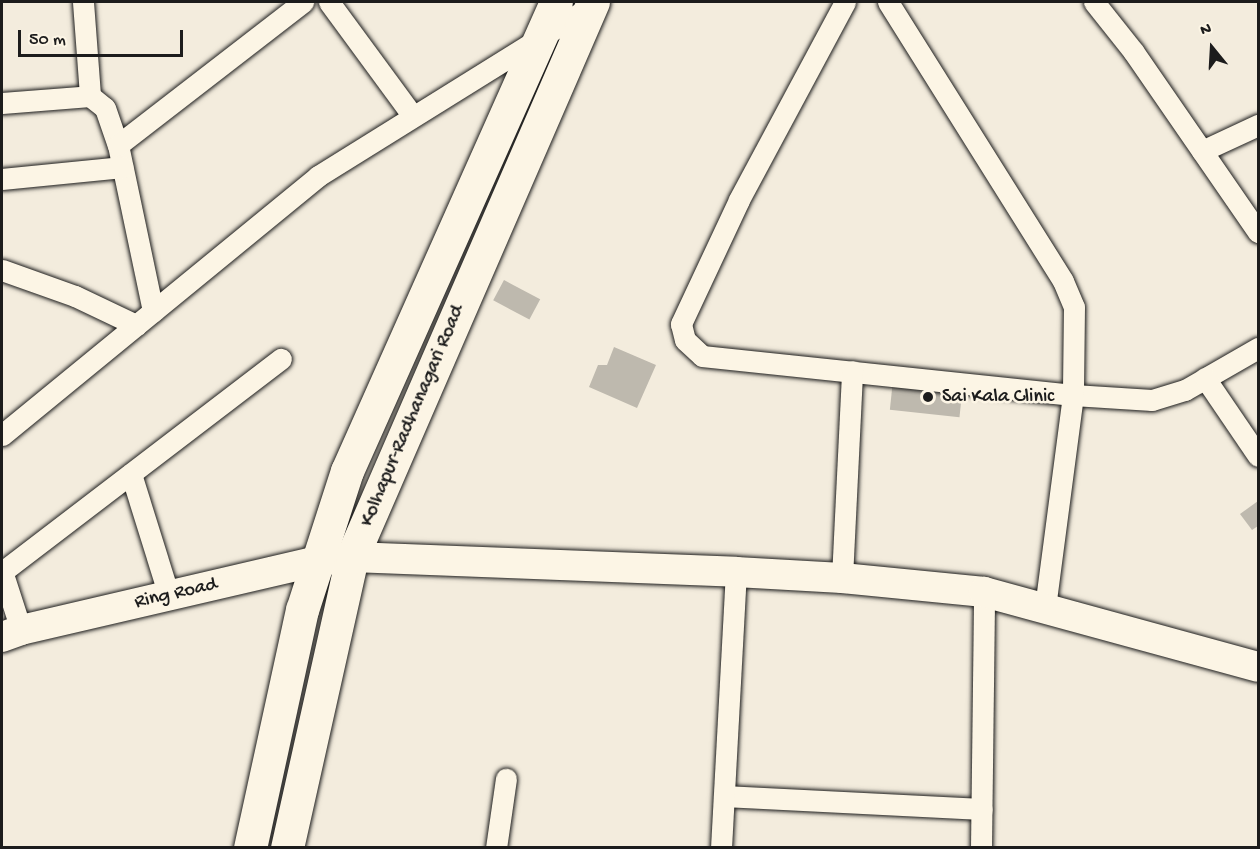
<!DOCTYPE html>
<style>
body{margin:0}
#map{position:relative;width:1260px;height:849px;overflow:hidden;background:#f3ecdd;font-family:"Gochi Hand",sans-serif}
div>[style]{position:absolute}
.building>*{inset:0;background:#beb9ae;transform-origin:0 0}
.roads{filter:drop-shadow(0 0 2px #1c1c1c) drop-shadow(0 0 2px #1c1c1c)}
.minor>*{height:21px;margin:-10.5px;padding:0 10.5px;transform-origin:10.5px;border-radius:10.5px;background:#fcf5e5}
.secondary>*{height:30px;margin:-15px;padding:0 15px;transform-origin:15px;border-radius:15px;background:#fcf5e5}
.primary>*{height:33px;margin:-16.5px;padding:0 16.5px;transform-origin:16.5px;border-radius:16.5px;background:#fcf5e5}
.dots>*{width:16px;height:16px;translate:-50% -50%;box-sizing:border-box;border:3px solid #fcf5e5;border-radius:50%}
span{translate:-50% -50%;white-space:nowrap;text-align:center;line-height:1.15;-webkit-text-stroke:5px #fcf5e5;paint-order:stroke}
.poi-label{font-size:20px;color:#1c1c1c}
.left{translate:0 -50%;text-align:left}
.street-label{font-size:20px;color:#1c1c1c}
.frame{position:absolute;inset:0;border:3px solid #1c1c1c;pointer-events:none}
.north{position:absolute;left:1182px;top:18px;width:60px;height:60px;-webkit-text-stroke:4px #fcf5e5;paint-order:stroke;rotate:342deg;font-size:16px;font-weight:700;line-height:24px;text-align:center;color:#1c1c1c}
.north::after{content:'';display:block;margin:auto;width:21px;height:27px;background:#1c1c1c;clip-path:polygon(50% 0,100% 100%,50% 72%,0 100%)}
.scale{position:absolute;left:18px;top:30px;width:165px;height:27px;box-sizing:border-box;border:3px solid #1c1c1c;border-top:0;padding-left:8px;font-size:18px;line-height:21px;white-space:nowrap;color:#1c1c1c;-webkit-text-stroke:4px #fcf5e5;paint-order:stroke}
</style>
<div id="map">
<div class="building">
<i style="left:504px;top:280px;width:41px;height:23px;rotate:28deg"></i>
<i style="clip-path:polygon(614px 347px,656px 365px,637px 408px,589px 387px,598px 365px,607px 365px)"></i>
<i style="left:893px;top:380px;width:70px;height:30px;rotate:6deg"></i>
<i style="clip-path:polygon(1258px 501px,1258px 526px,1252px 530px,1240px 514px)"></i>
</div>
<div class="roads">
<div class="minor">
<i style="left:83px;top:2px;width:94px;rotate:85.7deg"></i>
<i style="left:329px;top:2px;width:140px;rotate:53.7deg"></i>
<i style="left:845px;top:2px;width:225px;rotate:118.2deg"></i>
<i style="left:739px;top:200px;width:137px;rotate:115.1deg"></i>
<i style="left:681px;top:324px;width:16px;rotate:76deg"></i>
<i style="left:685px;top:340px;width:23px;rotate:43deg"></i>
<i style="left:702px;top:356px;width:373px;rotate:6deg"></i>
<i style="left:1073px;top:395px;width:79px;rotate:3.6deg"></i>
<i style="left:1152px;top:400px;width:34px;rotate:-17deg"></i>
<i style="left:1185px;top:390px;width:84px;rotate:-29.9deg"></i>
<i style="left:888px;top:2px;width:329px;rotate:57.9deg"></i>
<i style="left:1063px;top:281px;width:28px;rotate:67deg"></i>
<i style="left:1074px;top:307px;width:88px;rotate:90.7deg"></i>
<i style="left:1073px;top:395px;width:216px;rotate:97.5deg"></i>
<i style="left:1094px;top:2px;width:63px;rotate:51.5deg"></i>
<i style="left:1133px;top:51px;width:220px;rotate:55.4deg"></i>
<i style="left:2px;top:103px;width:88px;rotate:-4.5deg"></i>
<i style="left:90px;top:96px;width:19px;rotate:39deg"></i>
<i style="left:105px;top:108px;width:39px;rotate:71deg"></i>
<i style="left:118px;top:145px;width:170px;rotate:78.1deg"></i>
<i style="left:118px;top:145px;width:234px;rotate:-37.7deg"></i>
<i style="left:1202px;top:151px;width:62px;rotate:-24.9deg"></i>
<i style="left:2px;top:179px;width:121px;rotate:-5.7deg"></i>
<i style="left:2px;top:270px;width:77px;rotate:19.6deg"></i>
<i style="left:75px;top:296px;width:68px;rotate:25.4deg"></i>
<i style="left:1205px;top:378px;width:94px;rotate:55.8deg"></i>
<i style="left:2px;top:435px;width:409px;rotate:-39.3deg"></i>
<i style="left:318px;top:176px;width:322px;rotate:-31.9deg"></i>
<i style="left:131px;top:474px;width:128px;rotate:72.7deg"></i>
<i style="left:2px;top:571px;width:62px;rotate:72.1deg"></i>
<i style="left:2px;top:572px;width:351px;rotate:-37.4deg"></i>
<i style="left:842px;top:578px;width:207px;rotate:-87.2deg"></i>
<i style="left:724px;top:796px;width:258px;rotate:2.9deg"></i>
<i style="left:496px;top:848px;width:70px;rotate:-81.8deg"></i>
<i style="left:721px;top:848px;width:276px;rotate:-86.9deg"></i>
<i style="left:981px;top:848px;width:256px;rotate:-89.3deg"></i>
</div>
<div class="secondary">
<i style="left:2px;top:637px;width:20px;rotate:-20deg"></i>
<i style="left:21px;top:630px;width:305px;rotate:-13.1deg"></i>
<i style="left:318px;top:561px;width:34px;rotate:-7deg"></i>
<i style="left:352px;top:557px;width:384px;rotate:2.2deg"></i>
<i style="left:736px;top:572px;width:106px;rotate:3.2deg"></i>
<i style="left:842px;top:578px;width:143px;rotate:5.6deg"></i>
<i style="left:984px;top:592px;width:284px;rotate:15.3deg"></i>
</div>
<div class="primary">
<i style="left:250px;top:848px;width:244px;rotate:-77.7deg"></i>
<i style="left:302px;top:610px;width:146px;rotate:-72.1deg"></i>
<i style="left:347px;top:471px;width:513px;rotate:-65.98deg"></i>
<i style="left:287px;top:848px;width:298px;rotate:-77.4deg"></i>
<i style="left:352px;top:557px;width:605px;rotate:-66.53deg"></i>
</div>
</div>
<div class="dots">
<i style="left:928px;top:397px;background:#1c1c1c"></i>
</div>
<div class="poi-label">
<span class="left" style="left:942px;top:397px">Sai Kala Clinic</span>
</div>
<div class="street-label">
<span style="left:413px;top:416px;rotate:-67deg">Kolhapur-Radhanagari Road</span>
<span style="left:176px;top:594px;rotate:-13deg">Ring Road</span>
</div>
<div class="frame"></div>
<div class="north">N</div>
<div class="scale">50 m</div>
</div>
